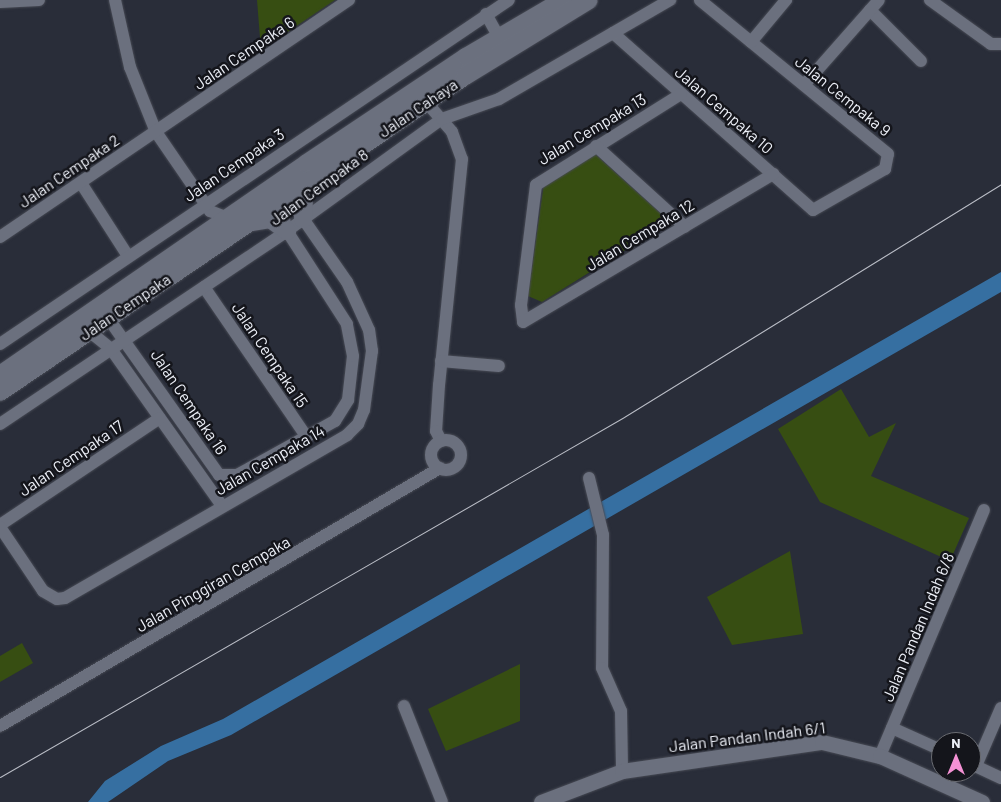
<!DOCTYPE html>
<style>
body{margin:0}
#map{position:relative;width:1001px;height:802px;overflow:hidden;background:#292d39;font-family:Barlow,sans-serif}
div>[style]{position:absolute}
.green>*{inset:0;background:#374e12}
.water>*{inset:0;background:#366fa1}
.roads{filter:drop-shadow(0 0 1px #474a54) drop-shadow(0 0 1px #474a54)}
.minor>*{height:12px;margin:-6px;padding:0 6px;transform-origin:6px;border-radius:6px;background:#6b707e}
.minor>.ring{margin:-6px;padding:0;box-sizing:content-box;background:none;border:12px solid #6b707e;border-radius:50%}
.tertiary>*{height:15px;margin:-7.5px;padding:0 7.5px;transform-origin:7.5px;border-radius:7.5px;background:#6b707e}
.secondary>*{height:18px;margin:-9px;padding:0 9px;transform-origin:9px;border-radius:9px;background:#6b707e}
.tram>*{height:1px;margin:-0.5px;padding:0 0.5px;transform-origin:0.5px;border-radius:0.5px;background:#babdc6}
span{translate:-50% -50%;white-space:nowrap;text-align:center;line-height:1.15;-webkit-text-stroke:5px #14151b;paint-order:stroke}
.street-label{font-size:16px;color:#edf0f8}
.north{position:absolute;left:931px;top:732px;width:50px;height:50px;box-sizing:border-box;background:#14151b;border:1px solid #6b6d73;border-radius:50%;rotate:0deg;font-size:14px;font-weight:700;line-height:20px;text-align:center;color:#edf0f8}
.north::after{content:'';display:block;margin:auto;width:18px;height:22px;background:#f491d4;clip-path:polygon(50% 0,100% 100%,50% 72%,0 100%)}
</style>
<div id="map">
<div class="green">
<i style="clip-path:polygon(257px 0,335px 0,261px 50px)"></i>
<i style="clip-path:polygon(595px 154px,670px 222px,542px 302px,528px 296px,544px 183px)"></i>
<i style="clip-path:polygon(841px 389px,869px 437px,896px 423px,871px 476px,969px 518px,950px 561px,820px 502px,778px 429px)"></i>
<i style="clip-path:polygon(790px 551px,803px 634px,732px 645px,707px 597px)"></i>
<i style="clip-path:polygon(22px 643px,33px 663px,0 682px,0 656px)"></i>
<i style="clip-path:polygon(520px 664px,520px 721px,446px 751px,428px 709px)"></i>
</div>
<div class="water">
<i style="clip-path:polygon(1001px 272px,1001px 292px,231px 735px,168px 761px,108px 802px,88px 802px,105px 781px,161px 746px,223px 719px)"></i>
</div>
<div class="roads">
<div class="minor">
<i style="left:115px;top:0;width:69px;rotate:77.4deg"></i>
<i style="left:130px;top:67px;width:70px;rotate:68.2deg"></i>
<i style="left:156px;top:132px;width:96px;rotate:55.6deg"></i>
<i style="left:210px;top:211px;width:19px;rotate:21deg"></i>
<i style="left:930px;top:0;width:75px;rotate:35.8deg"></i>
<i style="left:991px;top:44px;width:10px"></i>
<i style="left:0;top:2px;width:39px;rotate:-3deg"></i>
<i style="left:870px;top:10px;width:72px;rotate:45deg"></i>
<i style="left:486px;top:14px;width:26px;rotate:61deg"></i>
<i style="left:613px;top:33px;width:267px;rotate:41.5deg"></i>
<i style="left:813px;top:210px;width:83px;rotate:-29.7deg"></i>
<i style="left:885px;top:169px;width:15px;rotate:-79deg"></i>
<i style="left:888px;top:154px;width:243px;rotate:-140.7deg"></i>
<i style="left:751px;top:42px;width:55px;rotate:-50.2deg"></i>
<i style="left:804px;top:85px;width:113px;rotate:-48.6deg"></i>
<i style="left:681px;top:94px;width:171px;rotate:147.9deg"></i>
<i style="left:536px;top:185px;width:121px;rotate:97.1deg"></i>
<i style="left:521px;top:305px;width:17px;rotate:83deg"></i>
<i style="left:523px;top:322px;width:291px;rotate:-30.6deg"></i>
<i style="left:427px;top:103px;width:38px;rotate:49deg"></i>
<i style="left:452px;top:132px;width:29px;rotate:70deg"></i>
<i style="left:462px;top:159px;width:227px;rotate:95.8deg"></i>
<i style="left:439px;top:385px;width:46px;rotate:93.7deg"></i>
<i style="left:436px;top:431px;width:11px;rotate:63deg"></i>
<i style="left:596px;top:146px;width:120px;rotate:42.3deg"></i>
<i style="left:81px;top:183px;width:87px;rotate:57.2deg"></i>
<i style="left:0;top:237px;width:422px;rotate:-34.2deg"></i>
<i style="left:204px;top:287px;width:181px;rotate:55.6deg"></i>
<i style="left:108px;top:318px;width:192px;rotate:54.7deg"></i>
<i style="left:219px;top:475px;width:18px"></i>
<i style="left:237px;top:475px;width:112px;rotate:-28.9deg"></i>
<i style="left:335px;top:421px;width:25px;rotate:-58deg"></i>
<i style="left:348px;top:400px;width:44px;rotate:-83.5deg"></i>
<i style="left:353px;top:356px;width:33px;rotate:-101deg"></i>
<i style="left:347px;top:324px;width:111px;rotate:-122.8deg"></i>
<i style="left:287px;top:231px;width:29px;rotate:-104deg"></i>
<i style="left:89px;top:331px;width:28px;rotate:39deg"></i>
<i style="left:111px;top:349px;width:192px;rotate:54.7deg"></i>
<i style="left:0;top:344px;width:614px;rotate:-34.05deg"></i>
<i style="left:441px;top:361px;width:58px;rotate:4.9deg"></i>
<i style="left:0;top:424px;width:346px;rotate:-33.9deg"></i>
<i style="left:287px;top:231px;width:191px;rotate:-35.9deg"></i>
<i style="left:442px;top:119px;width:60px;rotate:-19.3deg"></i>
<i style="left:499px;top:99px;width:198px;rotate:-30.1deg"></i>
<i class="ring" style="left:431px;top:440px;width:18px;height:18px"></i>
<i style="left:589px;top:478px;width:59px;rotate:76.2deg"></i>
<i style="left:603px;top:535px;width:133px;rotate:90.4deg"></i>
<i style="left:602px;top:668px;width:47px;rotate:66.2deg"></i>
<i style="left:621px;top:711px;width:60px;rotate:89deg"></i>
<i style="left:0;top:525px;width:192px;rotate:-33.8deg"></i>
<i style="left:0;top:527px;width:77px;rotate:56.1deg"></i>
<i style="left:43px;top:591px;width:16px;rotate:30deg"></i>
<i style="left:57px;top:599px;width:8px;rotate:-7deg"></i>
<i style="left:65px;top:598px;width:326px;rotate:-30deg"></i>
<i style="left:347px;top:435px;width:16px;rotate:-45deg"></i>
<i style="left:358px;top:424px;width:15px;rotate:-67deg"></i>
<i style="left:364px;top:410px;width:60px;rotate:-82.3deg"></i>
<i style="left:372px;top:351px;width:21px;rotate:-98deg"></i>
<i style="left:369px;top:330px;width:53px;rotate:-114.6deg"></i>
<i style="left:347px;top:282px;width:103px;rotate:-124.8deg"></i>
<i style="left:404px;top:706px;width:103px;rotate:68.4deg"></i>
<i style="left:0;top:726px;width:510px;rotate:-30.39deg"></i>
<i style="left:892px;top:728px;width:54px;rotate:24.2deg"></i>
<i style="left:880px;top:756px;width:267px;rotate:-67.1deg"></i>
<i style="left:971px;top:764px;width:33px;rotate:25deg"></i>
<i style="left:976px;top:766px;width:63px;rotate:-66.7deg"></i>
</div>
<div class="tertiary">
<i style="left:541px;top:802px;width:87px;rotate:-20.9deg"></i>
<i style="left:622px;top:771px;width:202px;rotate:-8.3deg"></i>
<i style="left:822px;top:742px;width:60px;rotate:13.6deg"></i>
<i style="left:880px;top:756px;width:112px;rotate:24.3deg"></i>
</div>
<div class="secondary">
<i style="left:303px;top:219px;width:34px;rotate:-87deg"></i>
<i style="left:253px;top:222px;width:17px;rotate:-10deg"></i>
<i style="left:270px;top:219px;width:21px;rotate:35deg"></i>
<i style="left:0;top:375px;width:373px;rotate:-34.6deg"></i>
<i style="left:307px;top:163px;width:191px;rotate:-33.7deg"></i>
<i style="left:466px;top:57px;width:113px;rotate:-30.4deg"></i>
<i style="left:0;top:392px;width:562px;rotate:-34.2deg"></i>
<i style="left:465px;top:76px;width:145px;rotate:-31.5deg"></i>
</div>
</div>
<div class="tram">
<i style="left:0;top:777px;width:720px;rotate:-29.98deg"></i>
<i style="left:624px;top:417px;width:443px;rotate:-31.7deg"></i>
</div>
<div class="street-label">
<span style="left:244px;top:53px;rotate:-34deg">Jalan Cempaka 6</span>
<span style="left:843px;top:96px;rotate:39deg">Jalan Cempaka 9</span>
<span style="left:418px;top:108px;rotate:-34deg">Jalan Cahaya</span>
<span style="left:724px;top:110px;rotate:41deg">Jalan Cempaka 10</span>
<span style="left:592px;top:129px;rotate:-31deg">Jalan Cempaka 13</span>
<span style="left:234px;top:165px;rotate:-34deg">Jalan Cempaka 3</span>
<span style="left:69px;top:171px;rotate:-34deg">Jalan Cempaka 2</span>
<span style="left:319px;top:187px;rotate:-36deg">Jalan Cempaka 8</span>
<span style="left:640px;top:235px;rotate:-31deg">Jalan Cempaka 12</span>
<span style="left:125px;top:307px;rotate:-34deg">Jalan Cempaka</span>
<span style="left:270px;top:355px;rotate:56deg">Jalan Cempaka 15</span>
<span style="left:189px;top:402px;rotate:56deg">Jalan Cempaka 16</span>
<span style="left:71px;top:458px;rotate:-34deg">Jalan Cempaka 17</span>
<span style="left:270px;top:460px;rotate:-30deg">Jalan Cempaka 14</span>
<span style="left:213px;top:584px;rotate:-30deg">Jalan Pinggiran Cempaka</span>
<span style="left:918px;top:627px;rotate:-67deg">Jalan Pandan Indah 6/8</span>
<span style="left:747px;top:737px;rotate:-7deg">Jalan Pandan Indah 6/1</span>
</div>
<div class="north">N</div>
</div>
